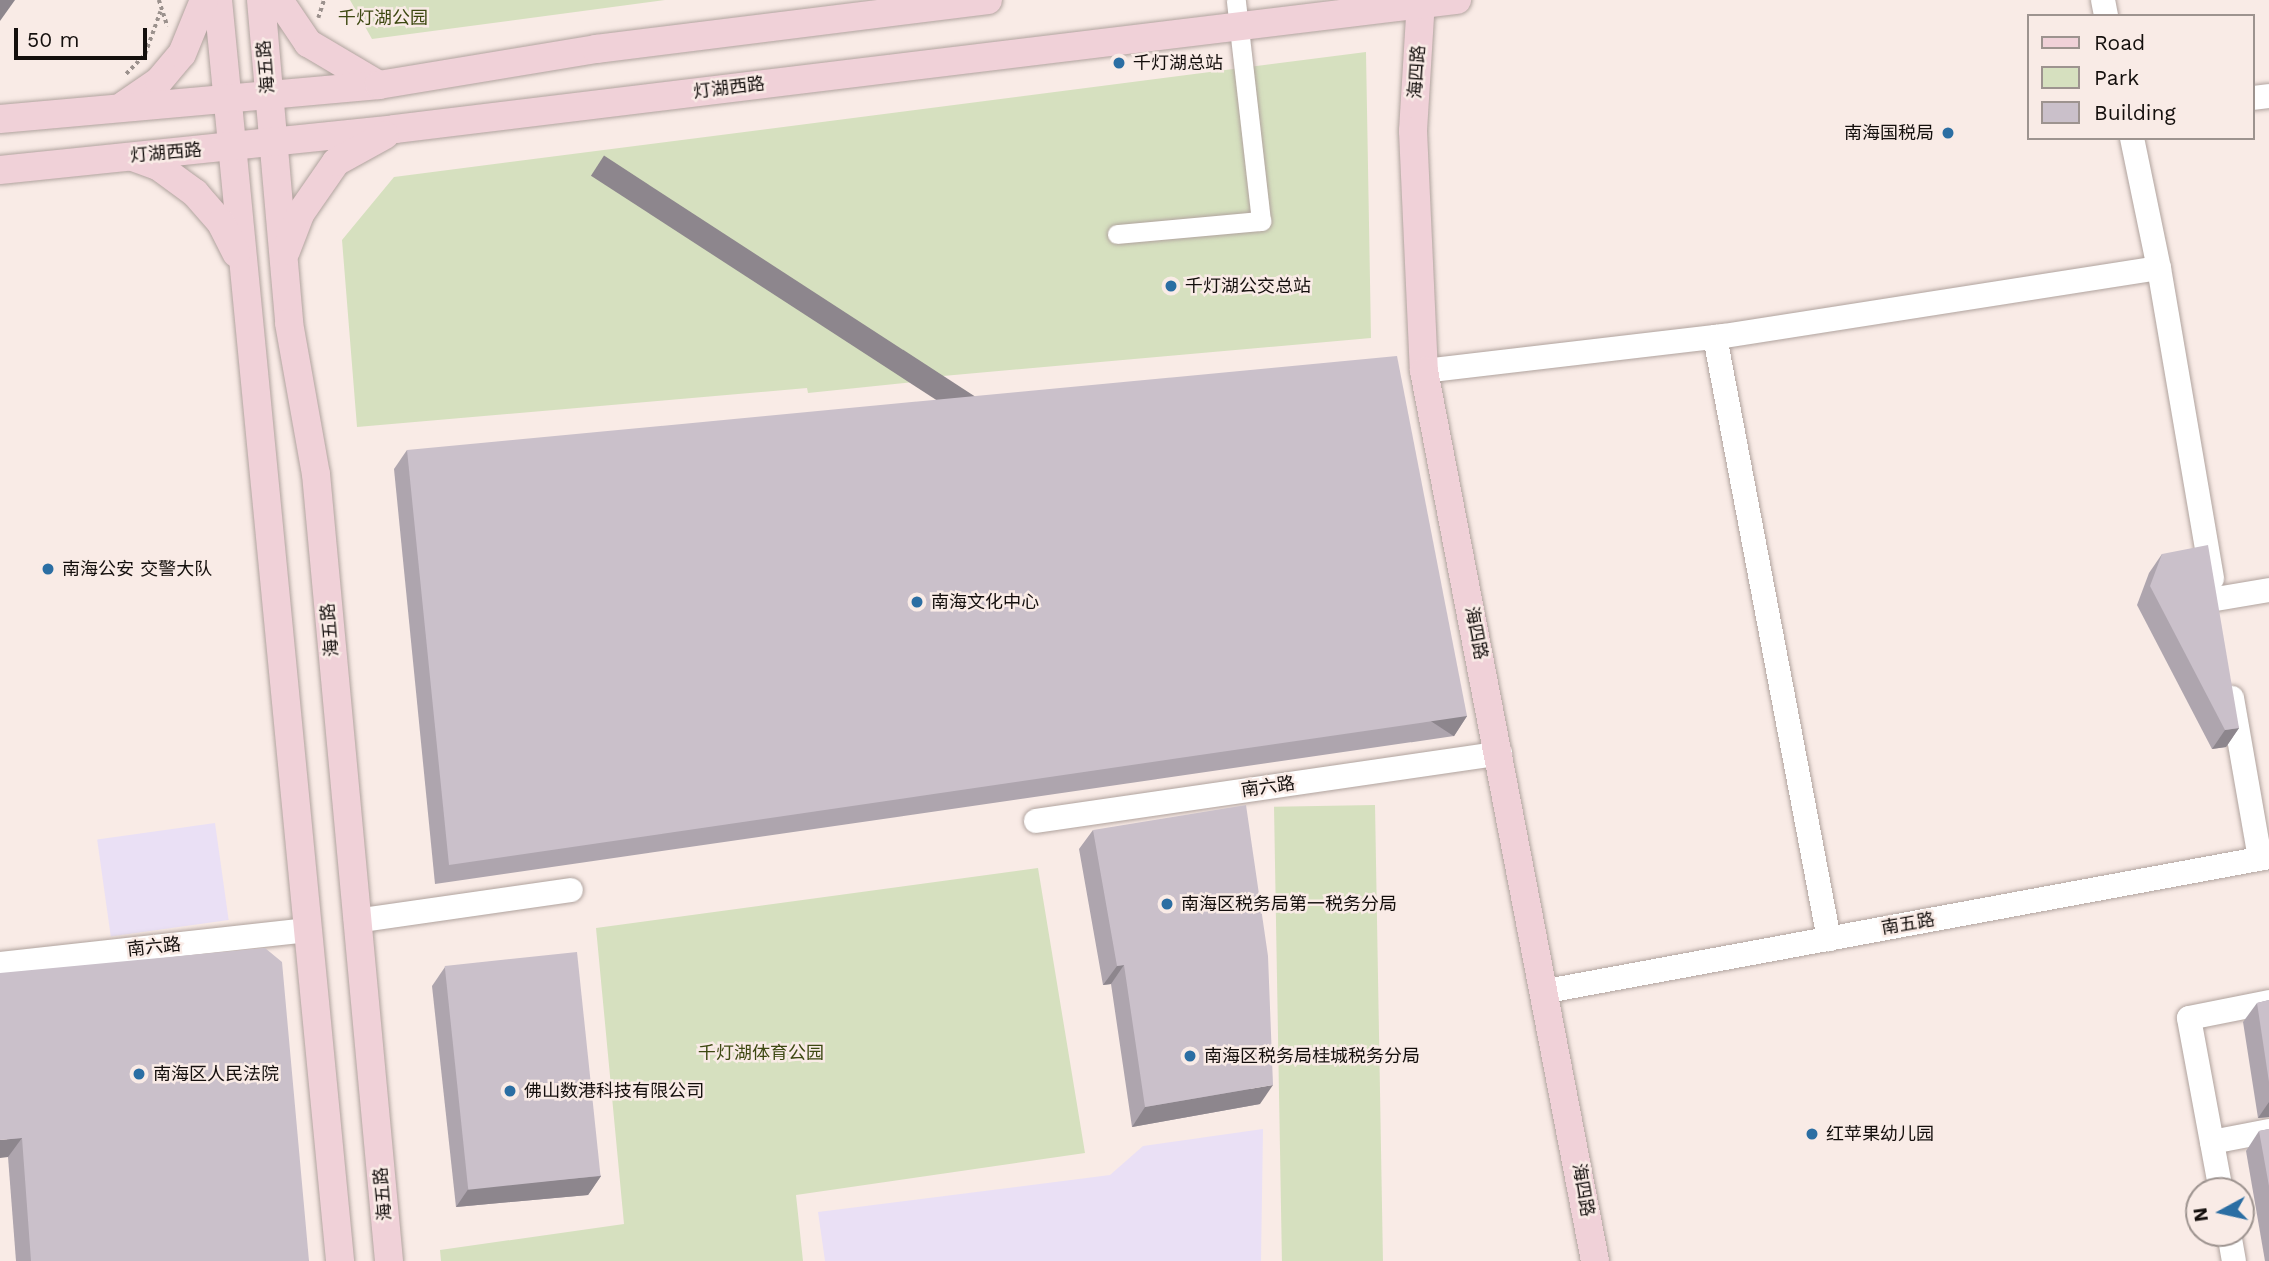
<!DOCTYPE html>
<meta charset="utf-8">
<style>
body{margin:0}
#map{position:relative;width:2269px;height:1261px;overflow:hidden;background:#f9ebe6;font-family:"Work Sans","Noto Sans SC",sans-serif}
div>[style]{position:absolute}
.commercial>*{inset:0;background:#eae0f5;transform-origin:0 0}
.green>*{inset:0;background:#d6e0bf;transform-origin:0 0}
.path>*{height:3.5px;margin-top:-1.75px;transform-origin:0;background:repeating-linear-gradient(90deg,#9b918d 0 3.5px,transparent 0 7px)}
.roads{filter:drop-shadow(0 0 2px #b0a39e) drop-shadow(0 0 2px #b0a39e)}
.minor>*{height:19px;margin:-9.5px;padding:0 9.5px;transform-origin:9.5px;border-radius:9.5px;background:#fff}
.tertiary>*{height:24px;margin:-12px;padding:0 12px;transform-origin:12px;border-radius:12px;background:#fff}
.secondary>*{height:28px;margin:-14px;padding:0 14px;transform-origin:14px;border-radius:14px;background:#f0d1d8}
.wall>*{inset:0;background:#aea5ae}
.shaded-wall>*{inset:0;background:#8d868d;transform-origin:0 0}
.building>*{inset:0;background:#cac0ca;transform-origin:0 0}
.dots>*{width:19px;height:19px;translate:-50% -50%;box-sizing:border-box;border:4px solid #f9ebe6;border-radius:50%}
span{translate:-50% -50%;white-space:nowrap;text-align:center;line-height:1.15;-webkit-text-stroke:5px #f9ebe6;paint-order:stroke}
.park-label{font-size:18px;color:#3d4811}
.poi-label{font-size:18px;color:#140f0d}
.left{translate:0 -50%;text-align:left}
.right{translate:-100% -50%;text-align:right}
.street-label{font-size:18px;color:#140f0d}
.legend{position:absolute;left:2027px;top:14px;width:228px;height:126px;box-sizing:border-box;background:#f9ebe6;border:2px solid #9d938f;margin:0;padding:9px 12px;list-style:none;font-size:21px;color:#140f0d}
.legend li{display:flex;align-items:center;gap:14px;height:35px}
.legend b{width:35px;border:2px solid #9d938f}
.north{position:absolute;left:2185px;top:1177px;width:70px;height:70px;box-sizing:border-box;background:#f9ebe6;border:2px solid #9d938f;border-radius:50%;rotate:262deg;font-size:19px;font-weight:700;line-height:28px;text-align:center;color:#140f0d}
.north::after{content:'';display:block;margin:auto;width:24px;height:32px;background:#2b6ea3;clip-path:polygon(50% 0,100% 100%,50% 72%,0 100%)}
.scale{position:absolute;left:14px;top:28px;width:133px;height:32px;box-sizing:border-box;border:4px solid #140f0d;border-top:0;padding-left:9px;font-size:21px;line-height:24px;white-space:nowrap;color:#140f0d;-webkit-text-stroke:5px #f9ebe6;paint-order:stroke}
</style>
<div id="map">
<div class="commercial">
<i style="left:215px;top:823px;width:98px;height:119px;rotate:82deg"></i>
<i style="clip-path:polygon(1263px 1129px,1261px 1261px,825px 1261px,818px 1212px,1110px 1175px,1143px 1146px)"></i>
</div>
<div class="green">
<i style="clip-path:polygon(350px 0,665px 0,372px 39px)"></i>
<i style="clip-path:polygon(1366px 52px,1371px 338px,943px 376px,943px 379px,808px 393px,807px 388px,357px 427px,342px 240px,394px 177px)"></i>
<i style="left:1375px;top:805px;width:456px;height:101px;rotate:89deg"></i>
<i style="clip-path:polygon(1038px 868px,1085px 1153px,796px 1195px,803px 1261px,441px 1261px,440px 1250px,624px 1224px,596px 928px)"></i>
</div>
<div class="path">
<i style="left:159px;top:0;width:28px;rotate:72deg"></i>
<i style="left:318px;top:18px;width:19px;rotate:-72deg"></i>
<i style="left:126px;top:74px;width:28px;rotate:-46deg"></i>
<i style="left:145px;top:54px;width:45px;rotate:-70.3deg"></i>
</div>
<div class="roads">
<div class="minor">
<i style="left:1117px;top:234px;width:145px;rotate:-5.2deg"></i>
<i style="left:1261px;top:221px;width:222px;rotate:-96.5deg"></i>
</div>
<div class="tertiary">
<i style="left:2103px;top:0;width:16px;rotate:79deg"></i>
<i style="left:2253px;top:98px;width:16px;rotate:-7deg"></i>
<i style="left:2132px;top:138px;width:133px;rotate:78.3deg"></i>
<i style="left:2159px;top:268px;width:315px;rotate:80.3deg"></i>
<i style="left:1715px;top:337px;width:613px;rotate:79.28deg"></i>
<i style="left:1424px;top:371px;width:302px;rotate:-6.7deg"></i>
<i style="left:1724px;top:336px;width:440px;rotate:-8.9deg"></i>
<i style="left:2216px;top:599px;width:54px;rotate:-9.6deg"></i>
<i style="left:2232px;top:698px;width:163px;rotate:80.1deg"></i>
<i style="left:1036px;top:821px;width:469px;rotate:-8.3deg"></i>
<i style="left:356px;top:921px;width:217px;rotate:-8.2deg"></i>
<i style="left:0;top:964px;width:309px;rotate:-6.3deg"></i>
<i style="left:1547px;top:991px;width:734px;rotate:-10.51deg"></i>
<i style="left:2212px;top:1142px;width:58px;rotate:-10.9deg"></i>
<i style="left:2221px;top:1191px;width:176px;rotate:-100.5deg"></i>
<i style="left:2189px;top:1018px;width:82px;rotate:-11.3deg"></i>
<i style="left:2229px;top:1233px;width:28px;rotate:80deg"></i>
</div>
<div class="secondary">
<i style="left:218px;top:0;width:1267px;rotate:84.47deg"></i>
<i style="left:261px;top:0;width:324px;rotate:85deg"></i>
<i style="left:289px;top:323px;width:153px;rotate:79.9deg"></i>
<i style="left:316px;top:474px;width:790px;rotate:84.7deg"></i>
<i style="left:279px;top:0;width:52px;rotate:56deg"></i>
<i style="left:308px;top:43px;width:82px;rotate:30.6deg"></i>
<i style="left:1421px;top:0;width:131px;rotate:93.5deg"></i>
<i style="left:1413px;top:131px;width:240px;rotate:87.4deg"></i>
<i style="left:1424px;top:371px;width:906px;rotate:79.12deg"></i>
<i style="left:124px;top:105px;width:42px;rotate:-34.4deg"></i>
<i style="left:159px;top:81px;width:35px;rotate:-50deg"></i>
<i style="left:182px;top:54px;width:58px;rotate:-67.8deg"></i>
<i style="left:0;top:119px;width:381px;rotate:-5.1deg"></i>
<i style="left:379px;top:85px;width:220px;rotate:-9.4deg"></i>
<i style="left:596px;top:49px;width:395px;rotate:-7.1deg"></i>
<i style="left:133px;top:157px;width:27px;rotate:20deg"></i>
<i style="left:158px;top:166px;width:46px;rotate:36.1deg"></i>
<i style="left:195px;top:193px;width:40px;rotate:49deg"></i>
<i style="left:221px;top:223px;width:34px;rotate:63deg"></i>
<i style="left:0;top:170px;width:397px;rotate:-5.9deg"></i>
<i style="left:395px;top:129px;width:1070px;rotate:-6.93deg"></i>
<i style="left:286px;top:251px;width:40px;rotate:-69deg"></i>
<i style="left:300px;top:214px;width:63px;rotate:-55.3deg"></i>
<i style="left:336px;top:162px;width:56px;rotate:-28.9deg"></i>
</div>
</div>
<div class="wall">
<i style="clip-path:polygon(407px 450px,1467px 716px,1454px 736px,435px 884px,394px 469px)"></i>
<i style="clip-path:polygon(2162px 554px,2239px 728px,2226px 747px,2212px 749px,2137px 605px,2149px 573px)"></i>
<i style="clip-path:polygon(1093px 830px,1260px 1104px,1132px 1127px,1111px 984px,1103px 985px,1079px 849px)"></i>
<i style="clip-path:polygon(445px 967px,601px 1176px,588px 1195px,456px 1207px,432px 986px)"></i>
<i style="clip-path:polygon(0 973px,309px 1261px,16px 1261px,8px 1157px)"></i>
<i style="clip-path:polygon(2269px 1000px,2269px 1117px,2258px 1118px,2243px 1022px,2257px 1003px)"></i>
<i style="clip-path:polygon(2269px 1129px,2269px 1261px,2265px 1261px,2246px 1151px,2259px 1131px)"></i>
</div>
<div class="shaded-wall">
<i style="clip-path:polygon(0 0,15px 0,0 21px)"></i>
<i style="left:1467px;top:716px;width:24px;height:1029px;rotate:123deg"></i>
<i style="clip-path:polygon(2239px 728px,2226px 747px,2212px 749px,2225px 730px)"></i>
<i style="clip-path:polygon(1124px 965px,1111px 984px,1103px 985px,1117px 966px)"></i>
<i style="clip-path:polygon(1273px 1085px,1260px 1104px,1132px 1127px,1145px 1107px)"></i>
<i style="clip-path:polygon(2269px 1102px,2269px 1117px,2258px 1118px)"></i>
<i style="clip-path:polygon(22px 1138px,8px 1157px,0 1158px,0 1140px)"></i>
<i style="clip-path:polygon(601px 1176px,588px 1195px,456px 1207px,469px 1188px)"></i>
</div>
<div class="building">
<i style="clip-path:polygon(1397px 356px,1467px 716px,449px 865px,407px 450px)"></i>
<i style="clip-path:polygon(2208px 545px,2239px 728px,2225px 730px,2150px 586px,2162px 554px)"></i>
<i style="clip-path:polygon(1246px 805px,1268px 956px,1273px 1085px,1145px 1107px,1124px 965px,1117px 966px,1093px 830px)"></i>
<i style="clip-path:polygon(265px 948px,282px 962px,309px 1261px,31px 1261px,22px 1138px,0 1140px,0 973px)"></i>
<i style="left:577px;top:952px;width:225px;height:133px;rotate:84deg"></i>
<i style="clip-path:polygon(2269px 1000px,2269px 1082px,2257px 1003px)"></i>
<i style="clip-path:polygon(2269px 1129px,2269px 1186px,2259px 1131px)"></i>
</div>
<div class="dots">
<i style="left:1119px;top:63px;background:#2b6ea3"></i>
<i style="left:1948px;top:133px;background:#2b6ea3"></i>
<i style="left:1171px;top:286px;background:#2b6ea3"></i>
<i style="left:48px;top:569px;background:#2b6ea3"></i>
<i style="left:917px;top:602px;background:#2b6ea3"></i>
<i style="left:1167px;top:904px;background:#2b6ea3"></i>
<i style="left:1190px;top:1056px;background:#2b6ea3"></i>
<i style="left:139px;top:1074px;background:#2b6ea3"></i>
<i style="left:510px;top:1091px;background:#2b6ea3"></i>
<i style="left:1812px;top:1134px;background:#2b6ea3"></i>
</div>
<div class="park-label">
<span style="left:383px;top:18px">千灯湖公园</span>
<span style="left:761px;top:1053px">千灯湖体育公园</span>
</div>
<div class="poi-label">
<span class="left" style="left:1133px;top:63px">千灯湖总站</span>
<span class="right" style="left:1934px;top:133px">南海国税局</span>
<span class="left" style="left:1185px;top:286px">千灯湖公交总站</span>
<span class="left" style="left:62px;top:569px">南海公安 交警大队</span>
<span class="left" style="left:931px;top:602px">南海文化中心</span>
<span class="left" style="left:1181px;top:904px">南海区税务局第一税务分局</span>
<span class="left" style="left:1204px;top:1056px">南海区税务局桂城税务分局</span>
<span class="left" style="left:153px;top:1074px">南海区人民法院</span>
<span class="left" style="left:524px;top:1091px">佛山数港科技有限公司</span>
<span class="left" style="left:1826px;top:1134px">红苹果幼儿园</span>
</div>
<div class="street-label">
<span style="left:266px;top:67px;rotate:-95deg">海五路</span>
<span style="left:1417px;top:72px;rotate:-86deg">海四路</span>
<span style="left:729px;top:88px;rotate:-7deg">灯湖西路</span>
<span style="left:166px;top:153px;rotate:-5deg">灯湖西路</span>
<span style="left:330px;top:630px;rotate:-95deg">海五路</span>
<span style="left:1476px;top:633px;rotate:79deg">海四路</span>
<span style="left:1268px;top:787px;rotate:-8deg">南六路</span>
<span style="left:1908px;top:924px;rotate:-10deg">南五路</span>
<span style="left:154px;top:947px;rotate:-6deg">南六路</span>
<span style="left:1583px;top:1190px;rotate:80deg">海四路</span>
<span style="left:383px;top:1194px;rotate:-95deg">海五路</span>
</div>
<ul class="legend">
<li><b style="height:9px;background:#f0d1d8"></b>Road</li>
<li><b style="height:19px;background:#d6e0bf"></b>Park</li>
<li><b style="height:19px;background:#cac0ca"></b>Building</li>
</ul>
<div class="north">N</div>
<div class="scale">50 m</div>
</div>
